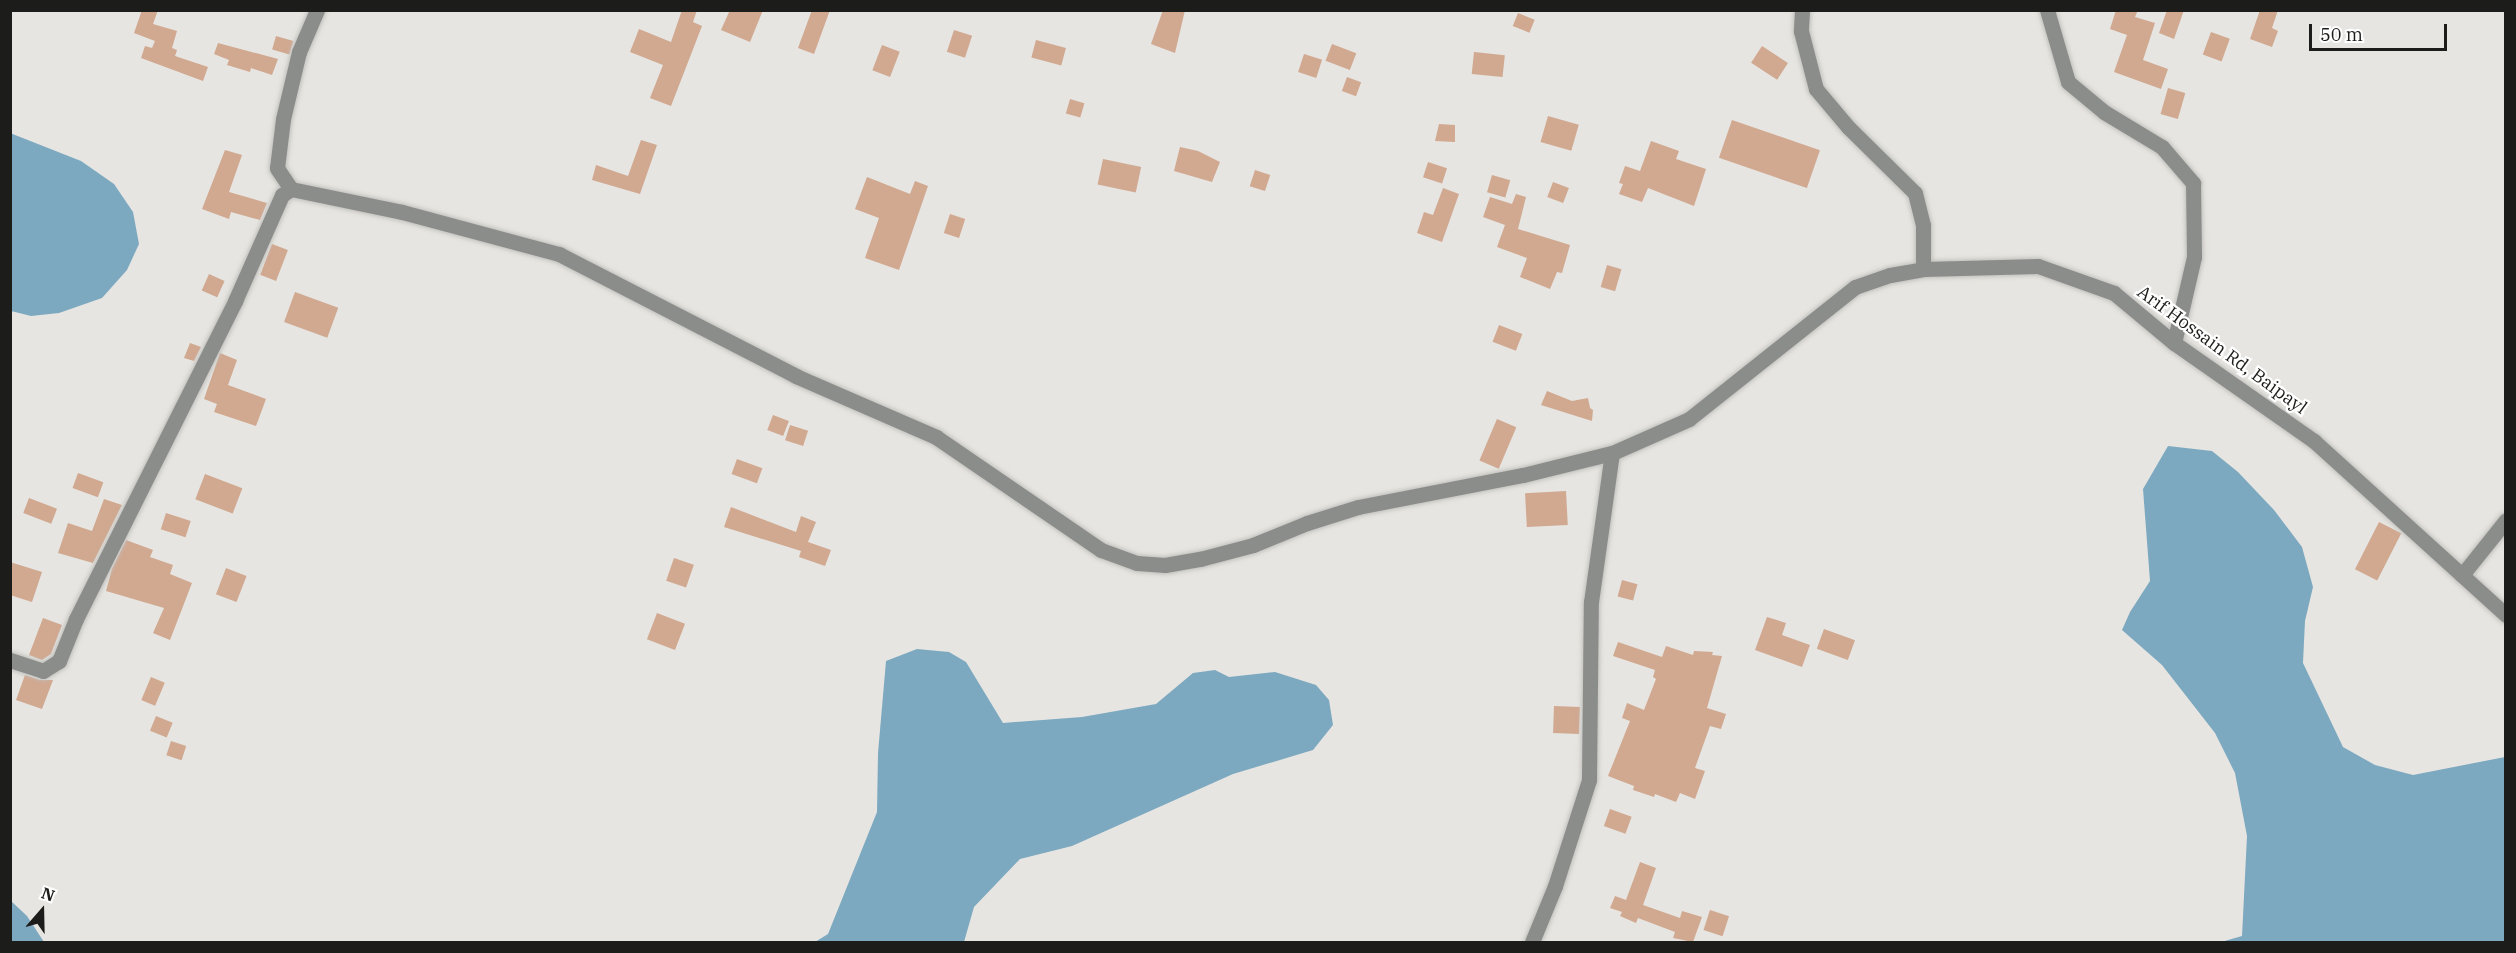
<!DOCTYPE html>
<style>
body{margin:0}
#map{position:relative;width:2516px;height:953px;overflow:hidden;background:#e6e5e1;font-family:"IBM Plex Serif",serif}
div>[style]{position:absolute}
.water>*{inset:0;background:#7da9c0}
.building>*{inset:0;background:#d1a890;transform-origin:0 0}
.roads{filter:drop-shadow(0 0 2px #c2c1bd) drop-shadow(0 0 2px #c2c1bd)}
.minor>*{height:15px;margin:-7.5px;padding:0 7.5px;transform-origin:7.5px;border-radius:7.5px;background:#8b8d8b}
span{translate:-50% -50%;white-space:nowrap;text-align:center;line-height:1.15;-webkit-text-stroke:4.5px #fff;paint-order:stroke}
.street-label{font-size:18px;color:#1c1c1a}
.frame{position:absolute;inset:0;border:12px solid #1c1c1a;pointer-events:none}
.north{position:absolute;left:12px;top:881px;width:60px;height:60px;-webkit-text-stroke:4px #fff;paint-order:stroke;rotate:20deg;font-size:16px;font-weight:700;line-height:24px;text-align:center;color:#1c1c1a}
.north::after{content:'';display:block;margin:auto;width:21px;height:27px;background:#1c1c1a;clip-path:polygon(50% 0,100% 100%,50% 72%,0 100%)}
.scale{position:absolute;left:2309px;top:24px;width:138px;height:27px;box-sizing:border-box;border:3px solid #1c1c1a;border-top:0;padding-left:8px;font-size:18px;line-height:21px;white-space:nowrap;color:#1c1c1a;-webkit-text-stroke:4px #fff;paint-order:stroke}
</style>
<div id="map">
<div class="water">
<i style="clip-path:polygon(10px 133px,81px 161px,114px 184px,133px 212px,139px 244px,127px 270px,102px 298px,59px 313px,31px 316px,11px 311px)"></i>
<i style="clip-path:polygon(2168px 446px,2212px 451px,2238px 472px,2274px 510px,2302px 547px,2313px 587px,2305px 621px,2303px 663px,2343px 747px,2375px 765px,2413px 775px,2505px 757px,2505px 942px,2221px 942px,2242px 936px,2247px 836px,2235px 773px,2215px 733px,2162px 665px,2122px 630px,2130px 612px,2150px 581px,2143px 489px)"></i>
<i style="clip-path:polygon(917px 649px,949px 652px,966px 662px,1003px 723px,1082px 717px,1156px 704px,1193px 673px,1215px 670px,1229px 677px,1275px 672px,1316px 685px,1329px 700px,1333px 725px,1313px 750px,1233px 774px,1072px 846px,1020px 859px,974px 907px,964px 942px,815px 942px,828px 934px,877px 812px,878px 753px,886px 661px)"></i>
<i style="clip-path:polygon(11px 901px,27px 916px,44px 942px,11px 942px)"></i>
</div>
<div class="building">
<i style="clip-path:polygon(142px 10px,158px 10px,153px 24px,177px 31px,172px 48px,177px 50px,175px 56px,208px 67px,203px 81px,141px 58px,145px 46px,152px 48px,155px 41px,134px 33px)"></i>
<i style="clip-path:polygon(682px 10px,697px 10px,693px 22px,702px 26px,671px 106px,650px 98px,663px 65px,630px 52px,639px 29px,671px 42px)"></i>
<i style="clip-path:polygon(730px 10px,763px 10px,750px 42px,721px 30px)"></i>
<i style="clip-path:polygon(812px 10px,830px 10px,814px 54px,798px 48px)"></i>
<i style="clip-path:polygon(1163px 10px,1185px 10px,1175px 53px,1151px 44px)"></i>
<i style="clip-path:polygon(2116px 10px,2138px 10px,2135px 17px,2155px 23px,2143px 60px,2168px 69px,2161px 89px,2114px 72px,2127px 35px,2110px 29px)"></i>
<i style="clip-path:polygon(2167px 10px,2184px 10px,2174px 39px,2159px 33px)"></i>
<i style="clip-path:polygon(2260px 10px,2278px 10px,2272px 28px,2278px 31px,2272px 47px,2250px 39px)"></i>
<i style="left:1518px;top:13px;width:18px;height:14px;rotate:22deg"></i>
<i style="left:954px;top:30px;width:19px;height:23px;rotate:18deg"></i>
<i style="left:2211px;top:32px;width:20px;height:24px;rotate:20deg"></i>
<i style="left:276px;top:36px;width:18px;height:14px;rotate:16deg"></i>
<i style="left:1036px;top:40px;width:31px;height:18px;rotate:15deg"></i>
<i style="clip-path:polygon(218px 43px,278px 59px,272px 75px,251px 68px,250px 72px,227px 65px,229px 60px,214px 54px)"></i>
<i style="left:1332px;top:44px;width:26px;height:18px;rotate:21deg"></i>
<i style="left:882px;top:45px;width:19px;height:27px;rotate:21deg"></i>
<i style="left:1762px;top:46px;width:31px;height:20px;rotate:33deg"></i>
<i style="left:1474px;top:52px;width:31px;height:22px;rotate:6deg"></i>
<i style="left:1304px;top:54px;width:19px;height:19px;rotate:18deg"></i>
<i style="left:1347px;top:77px;width:15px;height:15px;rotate:20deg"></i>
<i style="left:2168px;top:88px;width:18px;height:27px;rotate:16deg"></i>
<i style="left:1070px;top:99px;width:15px;height:15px;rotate:16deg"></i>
<i style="left:1548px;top:116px;width:32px;height:27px;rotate:16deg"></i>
<i style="left:1732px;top:120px;width:93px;height:40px;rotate:19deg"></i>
<i style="clip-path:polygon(1439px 124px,1455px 125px,1455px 142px,1435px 141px)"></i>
<i style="clip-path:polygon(641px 140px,657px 145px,640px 194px,592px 180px,596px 165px,628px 176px)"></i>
<i style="clip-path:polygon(1651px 141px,1679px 151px,1676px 159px,1706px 169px,1694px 206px,1648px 188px,1642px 202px,1619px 194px,1623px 184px,1619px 183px,1625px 166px,1640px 171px)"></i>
<i style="clip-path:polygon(1180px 147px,1198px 151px,1220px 162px,1212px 182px,1174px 171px)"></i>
<i style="clip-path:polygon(225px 150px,242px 155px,229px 192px,267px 203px,260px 220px,231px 212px,229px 219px,202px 209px)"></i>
<i style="left:1103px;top:159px;width:39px;height:26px;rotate:12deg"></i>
<i style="left:1428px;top:162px;width:20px;height:16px;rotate:18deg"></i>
<i style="left:1255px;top:170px;width:16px;height:17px;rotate:18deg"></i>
<i style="left:1492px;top:175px;width:19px;height:18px;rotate:16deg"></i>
<i style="clip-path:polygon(867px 177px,910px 194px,915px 181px,928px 186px,899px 270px,865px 258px,879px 218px,855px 209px)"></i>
<i style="left:1553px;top:182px;width:17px;height:16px;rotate:21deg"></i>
<i style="clip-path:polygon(1443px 188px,1459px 194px,1442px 242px,1417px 233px,1424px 212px,1433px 215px)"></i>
<i style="clip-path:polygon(1516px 194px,1526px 197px,1518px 229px,1570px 245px,1562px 273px,1557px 272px,1550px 289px,1520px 277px,1527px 258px,1497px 247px,1505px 225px,1483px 217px,1490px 197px,1512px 204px)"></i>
<i style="left:950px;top:214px;width:16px;height:20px;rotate:18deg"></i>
<i style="left:272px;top:244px;width:17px;height:33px;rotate:21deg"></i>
<i style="left:1607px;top:265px;width:15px;height:23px;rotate:16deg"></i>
<i style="left:209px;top:274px;width:17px;height:18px;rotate:24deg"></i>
<i style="left:295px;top:292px;width:46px;height:32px;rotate:20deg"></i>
<i style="left:1499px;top:325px;width:25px;height:18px;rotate:21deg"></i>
<i style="clip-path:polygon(190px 343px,201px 347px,194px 361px,184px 358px)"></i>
<i style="clip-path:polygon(220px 353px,237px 360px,228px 385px,266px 399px,256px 426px,214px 412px,217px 404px,204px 399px)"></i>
<i style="clip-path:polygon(1547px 391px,1572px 401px,1588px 398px,1590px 408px,1593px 410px,1592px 421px,1541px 405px)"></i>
<i style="left:773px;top:415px;width:17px;height:16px;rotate:21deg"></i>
<i style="left:1497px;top:419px;width:21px;height:45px;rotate:23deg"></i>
<i style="left:790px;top:425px;width:19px;height:16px;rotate:18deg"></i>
<i style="left:737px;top:459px;width:27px;height:16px;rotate:20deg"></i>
<i style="left:78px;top:473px;width:27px;height:16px;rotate:20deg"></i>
<i style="left:205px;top:474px;width:40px;height:27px;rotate:21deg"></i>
<i style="left:1566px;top:491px;width:34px;height:41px;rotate:87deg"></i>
<i style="left:29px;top:498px;width:30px;height:16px;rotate:21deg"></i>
<i style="clip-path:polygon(104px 499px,122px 505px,93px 563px,58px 553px,68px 523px,92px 531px)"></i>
<i style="clip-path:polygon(731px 507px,796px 532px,801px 516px,816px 522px,808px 542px,831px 550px,825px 566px,799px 557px,801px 551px,724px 527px)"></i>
<i style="left:166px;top:513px;width:26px;height:17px;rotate:18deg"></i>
<i style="left:2379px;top:522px;width:25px;height:53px;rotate:27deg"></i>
<i style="clip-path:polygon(126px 540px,153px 550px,150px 557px,173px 565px,170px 574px,192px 583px,170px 640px,153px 633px,164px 608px,106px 591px,112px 569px)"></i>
<i style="left:674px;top:558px;width:21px;height:24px;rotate:19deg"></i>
<i style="clip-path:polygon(10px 562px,42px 572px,32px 602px,10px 595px)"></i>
<i style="left:226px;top:568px;width:22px;height:28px;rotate:21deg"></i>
<i style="left:1622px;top:580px;width:16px;height:17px;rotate:15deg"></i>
<i style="left:657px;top:613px;width:30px;height:28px;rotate:21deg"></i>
<i style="clip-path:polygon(1767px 617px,1786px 623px,1782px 635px,1810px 645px,1802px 667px,1755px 650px)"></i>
<i style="clip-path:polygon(43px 618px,62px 625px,51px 654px,42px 660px,29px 655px)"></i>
<i style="left:1824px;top:629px;width:33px;height:21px;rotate:20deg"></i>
<i style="clip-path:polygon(1618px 642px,1662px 657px,1666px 646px,1693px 655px,1694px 651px,1713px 652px,1712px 655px,1722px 656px,1707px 708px,1726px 714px,1721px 729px,1710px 726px,1695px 768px,1705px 771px,1695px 799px,1680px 793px,1676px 802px,1655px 794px,1654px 797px,1633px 790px,1634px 786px,1608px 776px,1630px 721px,1622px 718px,1627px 703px,1644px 710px,1656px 679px,1653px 677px,1655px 670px,1613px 656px)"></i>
<i style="clip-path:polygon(25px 675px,40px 680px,53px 680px,42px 709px,16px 700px)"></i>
<i style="left:151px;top:677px;width:15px;height:25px;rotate:23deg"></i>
<i style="left:1554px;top:706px;width:26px;height:27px;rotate:2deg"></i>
<i style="left:156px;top:716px;width:18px;height:16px;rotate:22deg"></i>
<i style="left:171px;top:741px;width:16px;height:15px;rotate:18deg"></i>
<i style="left:1610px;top:809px;width:23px;height:18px;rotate:20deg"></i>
<i style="clip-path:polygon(1640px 862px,1656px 868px,1643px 905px,1680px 918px,1682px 911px,1702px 917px,1693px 942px,1673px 938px,1675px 932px,1638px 918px,1636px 923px,1620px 916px,1622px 912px,1610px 908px,1615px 896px,1626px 900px)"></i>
<i style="left:1710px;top:910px;width:20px;height:21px;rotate:18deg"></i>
</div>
<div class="roads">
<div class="minor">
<i style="left:1802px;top:10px;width:21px;rotate:93deg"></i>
<i style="left:1801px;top:31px;width:60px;rotate:75.5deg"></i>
<i style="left:1816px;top:89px;width:50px;rotate:49.9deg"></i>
<i style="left:1848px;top:127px;width:94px;rotate:44.6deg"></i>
<i style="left:1915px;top:193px;width:33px;rotate:76deg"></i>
<i style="left:1923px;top:225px;width:44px;rotate:90deg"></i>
<i style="left:2047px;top:10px;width:75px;rotate:73.7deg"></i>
<i style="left:2068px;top:82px;width:47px;rotate:39.8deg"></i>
<i style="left:2104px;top:112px;width:68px;rotate:31.1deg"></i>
<i style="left:2162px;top:147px;width:48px;rotate:49.3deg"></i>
<i style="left:2193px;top:183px;width:74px;rotate:89.2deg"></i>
<i style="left:2194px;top:257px;width:88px;rotate:103.1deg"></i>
<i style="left:291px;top:189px;width:25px;rotate:-124deg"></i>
<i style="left:277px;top:168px;width:49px;rotate:-83deg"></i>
<i style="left:283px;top:119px;width:69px;rotate:-76.6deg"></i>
<i style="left:299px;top:52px;width:46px;rotate:-66.8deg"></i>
<i style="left:2462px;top:575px;width:70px;rotate:-51.3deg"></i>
<i style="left:10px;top:660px;width:35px;rotate:18deg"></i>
<i style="left:43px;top:671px;width:19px;rotate:-32deg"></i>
<i style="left:59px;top:661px;width:45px;rotate:-68deg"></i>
<i style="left:76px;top:619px;width:356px;rotate:-63.4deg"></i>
<i style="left:235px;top:301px;width:116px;rotate:-66.1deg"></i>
<i style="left:282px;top:195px;width:11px;rotate:-34deg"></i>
<i style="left:291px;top:189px;width:113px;rotate:11.7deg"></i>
<i style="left:402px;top:212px;width:163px;rotate:15deg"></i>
<i style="left:559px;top:254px;width:267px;rotate:27.2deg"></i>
<i style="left:796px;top:376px;width:153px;rotate:23.5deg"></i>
<i style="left:936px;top:437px;width:200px;rotate:34.4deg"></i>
<i style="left:1101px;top:550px;width:38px;rotate:20deg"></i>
<i style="left:1137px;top:563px;width:28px;rotate:4deg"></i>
<i style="left:1165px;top:565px;width:36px;rotate:-10deg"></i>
<i style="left:1200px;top:559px;width:55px;rotate:-14.8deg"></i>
<i style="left:1253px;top:545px;width:58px;rotate:-22.2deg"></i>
<i style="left:1307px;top:523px;width:53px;rotate:-17.4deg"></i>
<i style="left:1358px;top:507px;width:168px;rotate:-11deg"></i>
<i style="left:1523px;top:475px;width:92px;rotate:-13.9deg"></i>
<i style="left:1612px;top:453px;width:84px;rotate:-23.8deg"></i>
<i style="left:1689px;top:419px;width:212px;rotate:-38.5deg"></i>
<i style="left:1855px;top:287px;width:37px;rotate:-19deg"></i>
<i style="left:1890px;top:275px;width:34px;rotate:-10deg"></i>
<i style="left:1923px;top:269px;width:115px;rotate:-1.5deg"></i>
<i style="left:2038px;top:266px;width:81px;rotate:19.6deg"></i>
<i style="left:2114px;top:293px;width:78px;rotate:39.8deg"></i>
<i style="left:2174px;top:343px;width:171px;rotate:35deg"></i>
<i style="left:2314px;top:441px;width:259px;rotate:42.2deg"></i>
<i style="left:1532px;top:942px;width:61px;rotate:-67.7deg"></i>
<i style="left:1555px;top:886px;width:111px;rotate:-72.2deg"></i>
<i style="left:1589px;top:780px;width:178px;rotate:-89.4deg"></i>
<i style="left:1591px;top:602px;width:150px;rotate:-82deg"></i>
</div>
</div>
<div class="street-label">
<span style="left:2222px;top:350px;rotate:36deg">Arif Hossain Rd, Baipayl</span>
</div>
<div class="frame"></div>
<div class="north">N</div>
<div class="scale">50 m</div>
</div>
